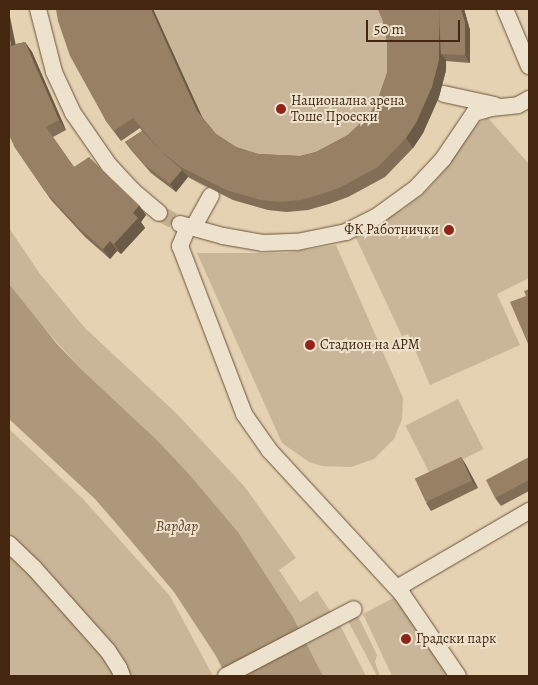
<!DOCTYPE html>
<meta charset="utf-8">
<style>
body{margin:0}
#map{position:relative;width:538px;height:685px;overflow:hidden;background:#e4d2b3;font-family:Alegreya,serif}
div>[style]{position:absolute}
.green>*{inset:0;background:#c9b597;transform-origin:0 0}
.water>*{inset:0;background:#ae987b}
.minor-tunnel>*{height:16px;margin-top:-8px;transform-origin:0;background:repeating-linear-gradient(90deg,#c4b092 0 16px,transparent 0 24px)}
.roads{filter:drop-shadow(0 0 1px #6c5237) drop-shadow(0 0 1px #6c5237)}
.minor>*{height:16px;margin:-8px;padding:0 8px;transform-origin:8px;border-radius:8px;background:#ede2ce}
.wall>*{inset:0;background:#826e56}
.shaded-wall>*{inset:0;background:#6a5a46}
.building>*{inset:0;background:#978064;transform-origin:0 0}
.dots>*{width:14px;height:14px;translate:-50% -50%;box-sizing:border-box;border:2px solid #ede2ce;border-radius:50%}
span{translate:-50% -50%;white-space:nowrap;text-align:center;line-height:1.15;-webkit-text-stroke:4px #ede2ce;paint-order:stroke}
.poi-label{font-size:14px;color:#44270e}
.left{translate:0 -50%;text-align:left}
.right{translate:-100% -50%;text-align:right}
.water-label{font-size:15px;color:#5e4329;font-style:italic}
.frame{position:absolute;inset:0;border:10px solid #44270e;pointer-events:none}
.scale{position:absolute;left:366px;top:20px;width:94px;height:22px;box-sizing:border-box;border:2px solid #44270e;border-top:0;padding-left:6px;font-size:15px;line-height:18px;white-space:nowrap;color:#44270e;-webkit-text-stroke:4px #ede2ce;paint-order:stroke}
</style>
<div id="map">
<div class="green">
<i style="clip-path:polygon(85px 9px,443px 9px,447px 47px,446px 70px,439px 97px,423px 133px,413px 148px,385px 177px,348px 197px,287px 212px,268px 210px,233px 200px,199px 184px,188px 177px,148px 139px,140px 128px)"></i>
<i style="clip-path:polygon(488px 118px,529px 164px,529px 278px,497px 294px,520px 345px,430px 385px,408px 334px,402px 336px,356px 238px,403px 209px,425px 192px,445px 170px,478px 123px)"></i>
<i style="clip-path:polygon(9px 228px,40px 274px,85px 328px,176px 413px,244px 486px,296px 558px,279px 570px,300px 602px,317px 591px,342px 629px,366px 676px,323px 676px,293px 617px,238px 532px,189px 474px,158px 441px,82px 370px,36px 319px,9px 284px)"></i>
<i style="clip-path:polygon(336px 245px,403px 398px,402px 419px,394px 439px,374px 459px,351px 467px,322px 466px,309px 462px,282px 443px,197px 253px,285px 253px)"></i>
<i style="left:458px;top:399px;width:56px;height:59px;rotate:63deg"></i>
<i style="clip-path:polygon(9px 429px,83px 499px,170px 596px,213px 676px,9px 676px)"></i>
<i style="clip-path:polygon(405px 592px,464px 676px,392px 676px,363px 614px)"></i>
<i style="clip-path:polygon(357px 614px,377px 655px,375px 662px,380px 676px,377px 676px,347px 619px)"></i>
</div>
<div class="water">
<i style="clip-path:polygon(9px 284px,57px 344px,82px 370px,158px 441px,189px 474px,238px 532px,293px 617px,323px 676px,226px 676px,216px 656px,174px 592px,121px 529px,95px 499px,9px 419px)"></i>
</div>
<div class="minor-tunnel">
<i style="left:159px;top:213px;width:24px;rotate:28deg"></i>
</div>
<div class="roads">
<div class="minor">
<i style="left:38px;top:9px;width:65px;rotate:75.7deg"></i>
<i style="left:54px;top:72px;width:45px;rotate:65.1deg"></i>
<i style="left:73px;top:113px;width:63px;rotate:55.3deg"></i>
<i style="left:109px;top:165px;width:35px;rotate:47deg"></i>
<i style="left:133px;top:191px;width:34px;rotate:40deg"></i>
<i style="left:505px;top:9px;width:62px;rotate:67.2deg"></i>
<i style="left:444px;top:94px;width:52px;rotate:12.2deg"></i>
<i style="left:180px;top:224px;width:45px;rotate:15.6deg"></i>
<i style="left:223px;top:236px;width:40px;rotate:10deg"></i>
<i style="left:262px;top:243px;width:35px;rotate:-2deg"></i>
<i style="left:297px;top:242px;width:50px;rotate:-11.5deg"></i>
<i style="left:346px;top:232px;width:34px;rotate:-27deg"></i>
<i style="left:376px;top:217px;width:49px;rotate:-35.9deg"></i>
<i style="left:416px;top:188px;width:40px;rotate:-47deg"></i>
<i style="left:443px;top:159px;width:55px;rotate:-56deg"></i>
<i style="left:474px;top:113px;width:18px;rotate:-16deg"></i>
<i style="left:491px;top:108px;width:27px;rotate:-6deg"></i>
<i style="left:518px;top:105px;width:13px;rotate:-29deg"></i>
<i style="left:188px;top:227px;width:21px;rotate:113deg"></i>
<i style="left:180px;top:246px;width:180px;rotate:69.1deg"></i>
<i style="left:244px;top:414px;width:45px;rotate:54.9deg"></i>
<i style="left:270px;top:451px;width:195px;rotate:47.3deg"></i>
<i style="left:402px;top:594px;width:99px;rotate:55.7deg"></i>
<i style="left:193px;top:228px;width:37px;rotate:-61deg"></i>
<i style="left:9px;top:544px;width:35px;rotate:44deg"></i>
<i style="left:34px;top:568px;width:111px;rotate:48.3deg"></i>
<i style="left:108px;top:651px;width:20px;rotate:57deg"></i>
<i style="left:119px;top:668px;width:9px;rotate:69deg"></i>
<i style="left:397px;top:588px;width:153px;rotate:-30.3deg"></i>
<i style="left:226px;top:676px;width:144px;rotate:-27.6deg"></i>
</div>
</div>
<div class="wall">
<i style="clip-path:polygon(56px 9px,153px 9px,202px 117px,216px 134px,236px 147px,258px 154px,300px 156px,316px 152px,348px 135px,370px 114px,378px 99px,387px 73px,387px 42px,383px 21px,378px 9px,464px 9px,470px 30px,470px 63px,446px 61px,446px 60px,446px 70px,439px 97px,423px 133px,413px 148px,385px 177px,348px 197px,329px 204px,308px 210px,287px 212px,268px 210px,233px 200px,188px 177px,176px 192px,151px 173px,131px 150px,125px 142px,142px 131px,140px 128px,121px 141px,106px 121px)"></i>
<i style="clip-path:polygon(25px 42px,32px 52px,66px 130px,53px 137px,74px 167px,146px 215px,141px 222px,145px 228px,121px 254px,117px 251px,110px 259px,85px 237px,51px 200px,14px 146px,16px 44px)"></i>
<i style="clip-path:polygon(461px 457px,466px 465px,478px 488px,431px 511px,426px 503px)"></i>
<i style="clip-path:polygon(529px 457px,529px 491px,501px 506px,495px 498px)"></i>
</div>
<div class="shaded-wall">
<i style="clip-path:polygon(151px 9px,153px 9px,204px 121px,197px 111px)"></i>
<i style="clip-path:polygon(438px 9px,441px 54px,446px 60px,446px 70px,439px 97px,423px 133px,413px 148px,406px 138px)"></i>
<i style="clip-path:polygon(461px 9px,464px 9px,470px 30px,470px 63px,465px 55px)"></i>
<i style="clip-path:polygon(9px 12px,18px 56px,11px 46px,9px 34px)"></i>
<i style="clip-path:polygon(25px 42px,32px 52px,66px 130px,59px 120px)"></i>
<i style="clip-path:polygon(182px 170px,188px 177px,176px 192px,170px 184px)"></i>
<i style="clip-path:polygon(139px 205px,146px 215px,141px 222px,145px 228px,121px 254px,114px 244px,133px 213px)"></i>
<i style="clip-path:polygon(110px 241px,117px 251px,110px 259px,103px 249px)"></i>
<i style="clip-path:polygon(461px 457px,466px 465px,478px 488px,472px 481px)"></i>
</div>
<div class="building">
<i style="clip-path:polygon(56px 9px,151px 9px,197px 111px,216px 134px,236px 147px,258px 154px,300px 156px,316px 152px,348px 135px,370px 114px,378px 99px,387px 73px,387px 42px,383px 21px,378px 9px,438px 9px,439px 12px,439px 60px,432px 87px,416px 123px,406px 138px,378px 167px,341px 187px,322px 194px,301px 200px,280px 202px,261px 200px,226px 190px,181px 167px,161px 151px,133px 118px,114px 131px,106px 121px,70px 56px,58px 21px)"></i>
<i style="clip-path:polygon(439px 9px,461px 9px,465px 22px,465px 55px,441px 54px)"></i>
<i style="clip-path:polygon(9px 34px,11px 46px,25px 42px,59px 120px,46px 127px,74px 167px,89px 157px,139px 205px,133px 213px,138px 218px,114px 244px,110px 241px,103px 249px,78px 227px,44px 190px,14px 146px,9px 135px)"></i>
<i style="clip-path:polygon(142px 131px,163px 153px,182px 170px,170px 184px,145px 165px,125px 142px)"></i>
<i style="clip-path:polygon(529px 289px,529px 346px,510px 302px,526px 296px,524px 291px)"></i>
<i style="left:461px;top:457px;width:26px;height:51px;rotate:65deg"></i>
<i style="clip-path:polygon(529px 457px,529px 480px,495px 498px,486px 480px)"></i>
</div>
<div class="dots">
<i style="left:281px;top:109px;background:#8f2418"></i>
<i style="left:449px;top:230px;background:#8f2418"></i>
<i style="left:310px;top:345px;background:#8f2418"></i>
<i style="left:406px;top:639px;background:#8f2418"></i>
</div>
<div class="poi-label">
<span class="left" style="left:291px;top:109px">Национална арена<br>Тоше Проески</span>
<span class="right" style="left:439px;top:230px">ФК Работнички</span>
<span class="left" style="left:320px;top:345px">Стадион на АРМ</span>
<span class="left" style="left:416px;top:639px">Градски парк</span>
</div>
<div class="water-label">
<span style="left:177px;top:527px">Вардар</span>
</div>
<div class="frame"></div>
<div class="scale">50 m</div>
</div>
